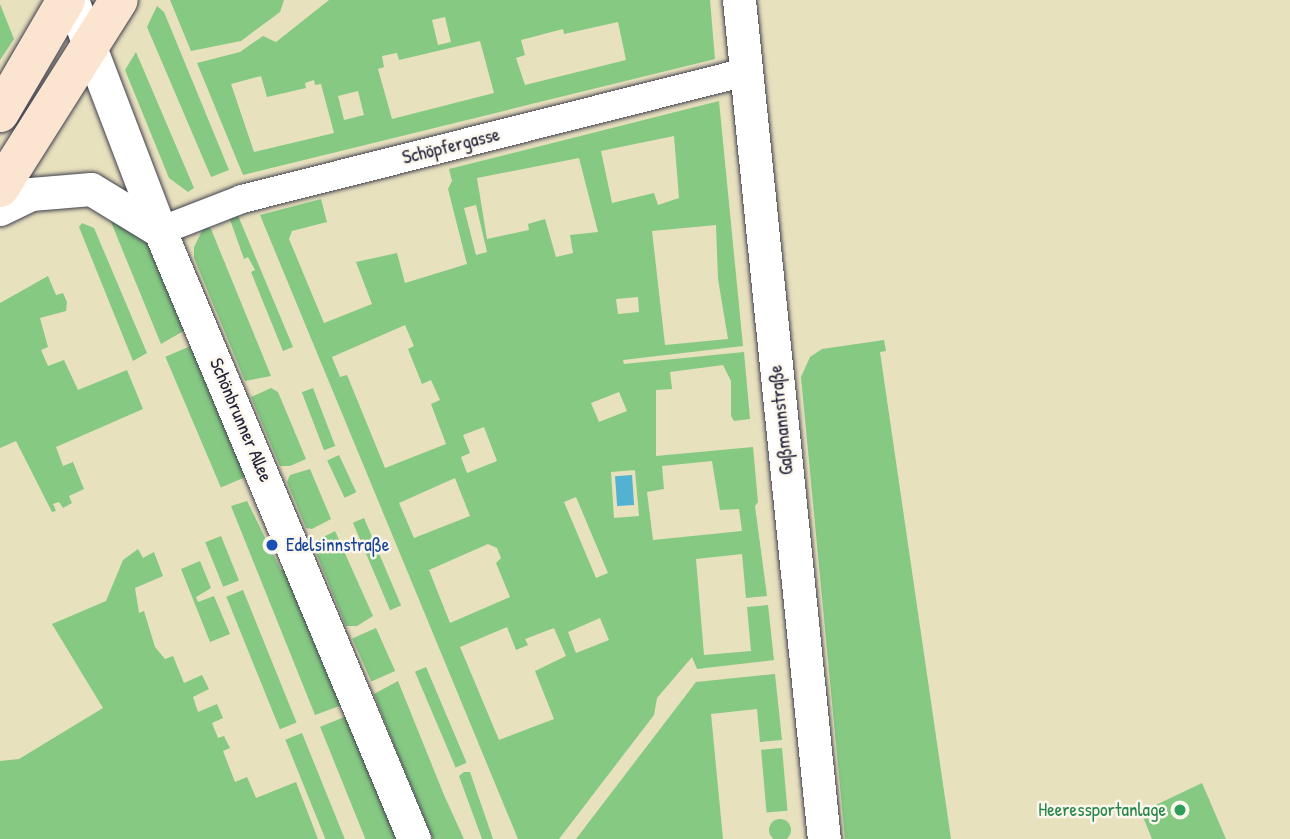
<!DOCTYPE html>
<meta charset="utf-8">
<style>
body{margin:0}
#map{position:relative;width:1290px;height:839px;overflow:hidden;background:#e8e1be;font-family:"Patrick Hand",sans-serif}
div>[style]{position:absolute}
.green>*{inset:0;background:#85c983;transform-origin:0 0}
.round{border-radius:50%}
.water>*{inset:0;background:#53b1d1;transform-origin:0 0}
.roads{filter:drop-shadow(0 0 2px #403f4f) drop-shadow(0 0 2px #403f4f)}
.minor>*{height:28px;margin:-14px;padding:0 14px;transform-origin:14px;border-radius:14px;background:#fff}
.tertiary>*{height:33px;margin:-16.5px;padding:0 16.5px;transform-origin:16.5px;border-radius:16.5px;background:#fff}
.secondary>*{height:38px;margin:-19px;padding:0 19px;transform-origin:19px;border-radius:19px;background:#fce5d0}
.dots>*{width:19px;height:19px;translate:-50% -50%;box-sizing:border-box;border:4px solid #fbf7ec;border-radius:50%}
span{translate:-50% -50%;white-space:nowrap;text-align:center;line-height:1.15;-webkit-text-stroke:5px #fbf7ec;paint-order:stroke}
.street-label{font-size:19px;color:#22223b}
.transit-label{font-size:19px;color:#164399}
.left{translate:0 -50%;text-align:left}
.leisure-label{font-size:19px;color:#27864d}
.right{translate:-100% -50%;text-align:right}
</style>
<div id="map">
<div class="green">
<i style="clip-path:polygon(170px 0,284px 0,280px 12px,241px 41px,191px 51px)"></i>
<i style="clip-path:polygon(evenodd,329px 0,710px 0,715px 59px,243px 175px,197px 63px,240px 52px,263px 36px,276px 42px,329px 0,445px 17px,451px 42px,438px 45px,432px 20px,445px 17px,329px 0,618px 22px,626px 60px,525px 85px,516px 58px,525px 55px,521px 40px,563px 29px,564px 34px,618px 22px,329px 0,480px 41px,494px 93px,392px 119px,378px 69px,384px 67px,382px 56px,397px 53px,399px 60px,480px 41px,329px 0,261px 76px,267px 97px,306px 88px,305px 83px,314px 80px,315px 85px,321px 84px,334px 133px,254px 152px,231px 84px,261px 76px,329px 0,358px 91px,364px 115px,344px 120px,338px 96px,358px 91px)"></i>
<i style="clip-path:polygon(0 4px,14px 39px,0 60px)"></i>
<i style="clip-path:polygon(157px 6px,164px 12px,229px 170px,211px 177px,147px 27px)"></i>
<i style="clip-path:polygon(136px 52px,194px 188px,188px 192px,169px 178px,125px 70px)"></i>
<i style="clip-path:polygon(evenodd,719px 101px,743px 346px,623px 360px,624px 364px,744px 352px,750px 419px,734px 421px,731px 416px,731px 381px,723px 365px,670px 372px,672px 389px,656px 390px,656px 456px,753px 447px,758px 502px,755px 506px,767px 596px,746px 598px,742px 554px,696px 559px,704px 655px,751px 651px,747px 607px,768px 605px,774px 660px,697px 669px,692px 657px,657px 698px,654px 715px,559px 839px,518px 839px,260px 215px,321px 199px,327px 222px,292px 231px,289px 239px,324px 323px,372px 304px,356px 262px,397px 253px,405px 283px,467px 264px,448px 189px,452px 181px,449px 169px,719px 101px,674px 136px,679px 198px,658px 205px,654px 193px,612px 203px,601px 151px,674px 136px,719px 101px,579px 158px,598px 232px,570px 235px,573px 253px,556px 257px,545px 219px,528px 224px,529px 230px,487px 239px,477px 178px,579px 158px,719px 101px,476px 205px,487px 252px,476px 255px,464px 208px,476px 205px,719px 101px,716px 225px,718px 279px,728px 339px,665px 345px,652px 231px,716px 225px,719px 101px,638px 297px,639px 312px,618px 314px,616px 299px,638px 297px,719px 101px,405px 325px,414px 346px,408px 349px,422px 384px,431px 380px,440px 400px,431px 404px,446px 444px,385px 468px,347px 375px,340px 377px,332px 357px,405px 325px,719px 101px,619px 392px,627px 411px,599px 422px,591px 403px,619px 392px,719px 101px,484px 427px,497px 461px,467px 473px,461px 457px,470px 453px,463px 435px,484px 427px,719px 101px,712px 461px,720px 510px,739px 509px,742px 531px,653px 540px,647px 492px,664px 489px,662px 466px,712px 461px,719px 101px,635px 470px,639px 516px,614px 518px,611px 472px,635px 470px,719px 101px,455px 478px,470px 516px,414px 538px,399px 503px,455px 478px,719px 101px,576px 497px,608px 573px,596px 578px,564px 502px,576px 497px,719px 101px,488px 544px,497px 548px,501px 558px,496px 563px,510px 597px,450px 623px,429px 570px,488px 544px,719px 101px,600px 618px,609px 640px,576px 653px,568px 632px,600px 618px,719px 101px,507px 627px,516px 650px,528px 645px,525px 639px,554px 628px,566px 656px,535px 671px,554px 719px,499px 740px,460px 647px,507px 627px)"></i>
<i style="clip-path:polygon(117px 211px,144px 231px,187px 329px,161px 344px,111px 222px)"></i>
<i style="clip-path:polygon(237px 213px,293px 347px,283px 351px,251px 272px,255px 270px,248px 257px,244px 259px,228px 214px)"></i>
<i style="clip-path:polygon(82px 223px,94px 228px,147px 353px,133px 361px,79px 227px)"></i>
<i style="clip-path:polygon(205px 225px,211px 229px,271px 376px,245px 381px,194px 258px,194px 247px)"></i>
<i style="clip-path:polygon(48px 276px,56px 295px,63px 293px,67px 302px,66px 311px,40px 318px,48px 347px,41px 350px,48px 366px,64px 360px,78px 390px,127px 370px,143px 409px,56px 447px,63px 466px,73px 462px,84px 489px,69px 496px,72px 503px,63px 508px,59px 502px,53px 504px,56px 511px,52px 512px,16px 441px,0 448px,0 303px)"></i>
<i style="clip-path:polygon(884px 340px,886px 351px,880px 352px,951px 839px,845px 839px,801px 377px,810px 357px,822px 349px)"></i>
<i style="left:193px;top:345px;width:142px;height:30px;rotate:67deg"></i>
<i style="clip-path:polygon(271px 388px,278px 392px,306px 459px,290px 466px,280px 466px,251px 397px)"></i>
<i style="left:313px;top:388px;width:62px;height:12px;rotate:69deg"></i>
<i style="left:339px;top:455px;width:41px;height:13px;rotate:65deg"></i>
<i style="clip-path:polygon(310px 469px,331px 519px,312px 529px,306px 528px,287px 482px,290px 475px)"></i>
<i style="clip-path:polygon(247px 501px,281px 570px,287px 568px,342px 705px,315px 715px,231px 506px)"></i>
<i style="left:364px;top:518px;width:95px;height:12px;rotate:67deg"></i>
<i style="clip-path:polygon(335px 531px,373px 616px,357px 626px,346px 626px,312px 543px)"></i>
<i style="left:221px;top:536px;width:48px;height:17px;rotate:68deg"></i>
<i style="clip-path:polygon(138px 549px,143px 558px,154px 552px,163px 576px,135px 588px,139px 613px,144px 611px,155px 647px,165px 659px,173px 656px,184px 683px,202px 675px,209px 689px,193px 697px,198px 712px,217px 704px,223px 718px,212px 723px,218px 738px,224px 736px,230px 748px,223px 751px,235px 782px,247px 777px,256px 798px,296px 782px,318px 839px,0 839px,0 761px,19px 759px,103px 708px,52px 624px,106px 601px,123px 560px)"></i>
<i style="clip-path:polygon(200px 561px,211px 588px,196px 597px,198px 602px,214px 596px,230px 634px,210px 642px,181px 569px)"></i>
<i style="left:243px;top:590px;width:143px;height:18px;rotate:68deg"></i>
<i style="left:376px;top:628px;width:47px;height:26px;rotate:66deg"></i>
<i style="left:426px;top:667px;width:104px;height:12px;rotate:67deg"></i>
<i style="clip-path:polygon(775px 674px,782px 740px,760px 742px,757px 709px,711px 714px,723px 839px,576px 839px,696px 682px)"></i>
<i style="clip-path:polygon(398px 681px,444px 795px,464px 839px,433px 839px,396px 750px,374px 694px)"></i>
<i style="left:347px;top:716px;width:133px;height:29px;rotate:68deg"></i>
<i style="left:302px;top:733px;width:114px;height:18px;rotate:68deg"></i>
<i style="left:782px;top:748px;width:63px;height:21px;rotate:85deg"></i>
<i style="clip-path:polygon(464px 772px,470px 772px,493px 839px,482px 839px,459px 776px)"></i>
<i style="clip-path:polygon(1202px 783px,1226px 839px,1152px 839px,1141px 812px)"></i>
<i class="round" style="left:769px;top:819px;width:22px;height:22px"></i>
</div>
<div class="water">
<i style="left:632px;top:475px;width:30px;height:17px;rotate:86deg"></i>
</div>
<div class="roads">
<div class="minor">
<i style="left:160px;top:231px;width:88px;rotate:-21.3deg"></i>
<i style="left:242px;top:199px;width:520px;rotate:-14.14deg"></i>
</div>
<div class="tertiary">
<i style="left:72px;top:0;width:247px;rotate:69.1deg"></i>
<i style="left:160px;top:231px;width:659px;rotate:67.33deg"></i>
<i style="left:739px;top:0;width:843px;rotate:84.22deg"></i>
<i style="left:0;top:209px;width:34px;rotate:-26deg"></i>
<i style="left:31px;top:194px;width:60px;rotate:-4.8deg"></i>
<i style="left:91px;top:189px;width:81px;rotate:31.3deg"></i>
</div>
<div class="secondary">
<i style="left:0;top:113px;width:131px;rotate:-59.7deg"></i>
<i style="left:0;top:188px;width:222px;rotate:-57.7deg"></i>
</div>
</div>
<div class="dots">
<i style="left:272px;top:545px;background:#1a4fb4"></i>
<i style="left:1180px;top:810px;background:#2e9e5b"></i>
</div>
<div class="street-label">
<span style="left:451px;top:146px;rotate:-14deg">Schöpfergasse</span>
<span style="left:241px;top:420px;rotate:67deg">Schönbrunner Allee</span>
<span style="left:781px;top:420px;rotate:-96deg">Gaßmannstraße</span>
</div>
<div class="transit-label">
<span class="left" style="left:286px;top:545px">Edelsinnstraße</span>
</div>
<div class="leisure-label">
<span class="right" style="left:1166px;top:810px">Heeressportanlage</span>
</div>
</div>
